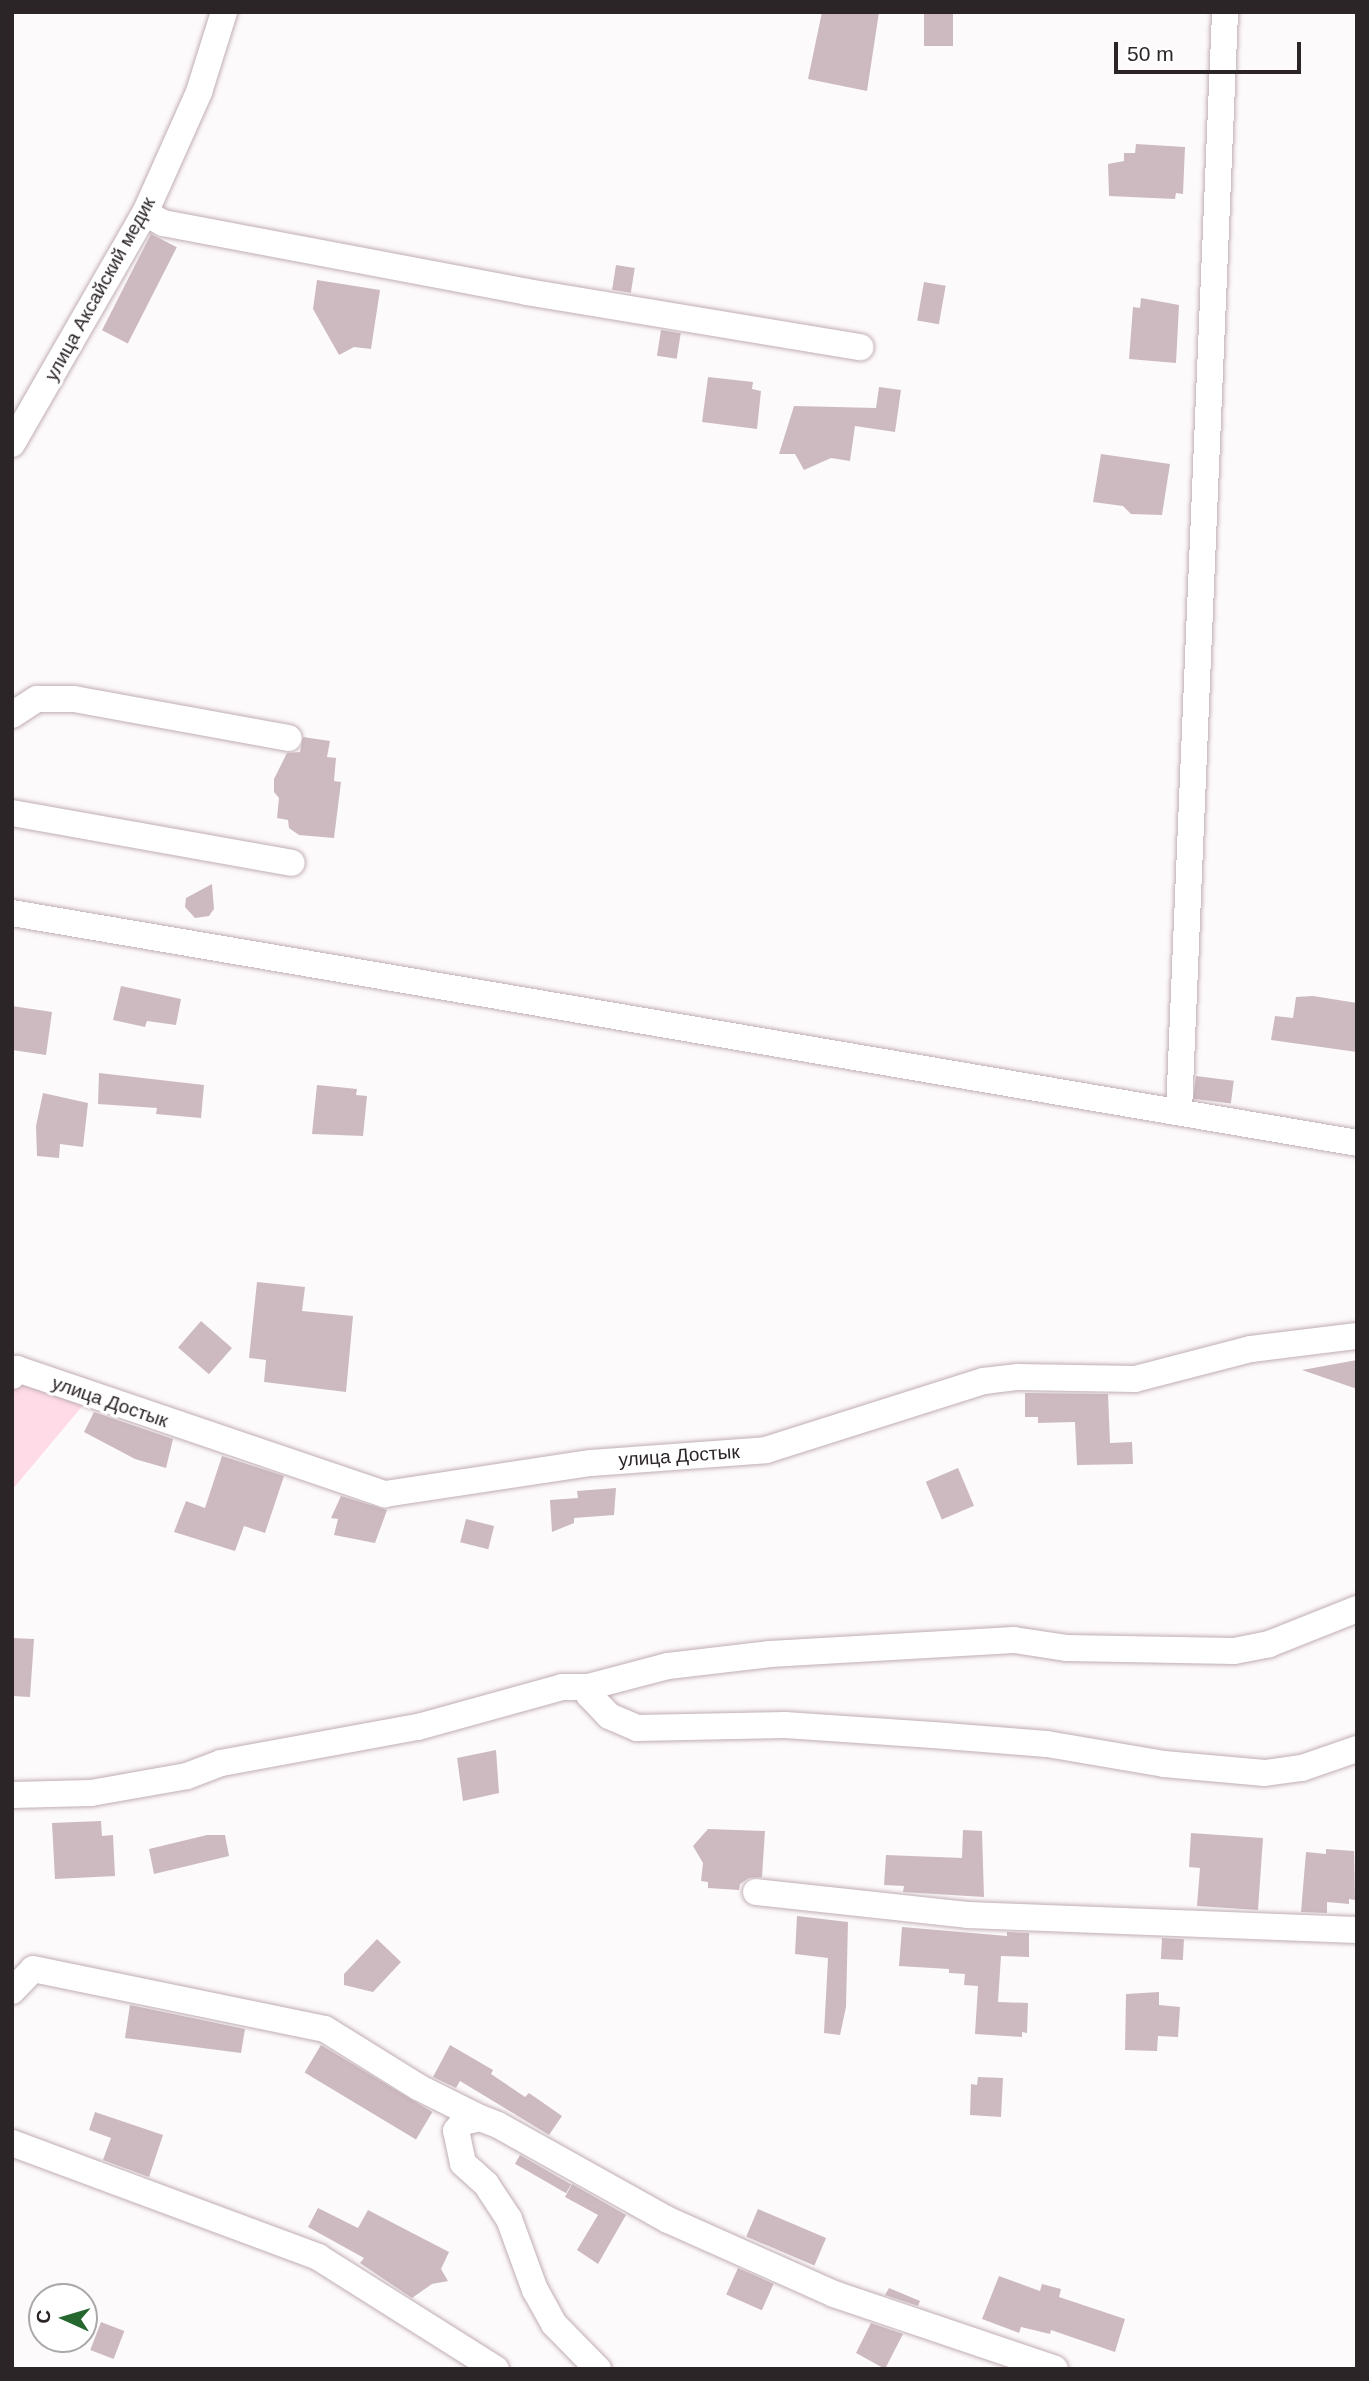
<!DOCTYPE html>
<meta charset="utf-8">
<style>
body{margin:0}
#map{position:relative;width:1369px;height:2381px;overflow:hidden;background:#fdfafb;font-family:Arial,sans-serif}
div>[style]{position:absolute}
.green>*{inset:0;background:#ffdbe7}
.building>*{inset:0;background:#cdbac0;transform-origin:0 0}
.roads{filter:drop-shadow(0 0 2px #c0aeb4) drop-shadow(0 0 2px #c0aeb4)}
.minor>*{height:26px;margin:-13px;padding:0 13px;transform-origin:13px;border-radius:13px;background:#fff}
span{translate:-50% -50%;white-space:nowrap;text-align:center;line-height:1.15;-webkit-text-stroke:6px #fff;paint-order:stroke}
.street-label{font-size:19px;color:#2c2528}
.frame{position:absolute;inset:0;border:14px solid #2c2528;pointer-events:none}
.north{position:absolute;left:28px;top:2283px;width:70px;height:70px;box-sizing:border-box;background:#fff;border:2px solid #aba8a9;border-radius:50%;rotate:274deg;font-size:19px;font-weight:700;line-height:28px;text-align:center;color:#2c2528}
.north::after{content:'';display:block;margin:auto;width:24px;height:32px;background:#26662f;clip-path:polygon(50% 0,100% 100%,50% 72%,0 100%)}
.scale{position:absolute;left:1114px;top:42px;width:187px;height:32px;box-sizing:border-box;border:4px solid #2c2528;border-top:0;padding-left:9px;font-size:21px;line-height:24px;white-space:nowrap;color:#2c2528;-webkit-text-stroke:5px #fff;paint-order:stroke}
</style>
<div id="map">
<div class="green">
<i style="clip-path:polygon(12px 1379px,89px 1398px,12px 1490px)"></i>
</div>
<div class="building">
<i style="clip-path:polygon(822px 12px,879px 12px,867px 91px,808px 79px)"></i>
<i style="left:924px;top:12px;width:29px;height:34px"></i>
<i style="clip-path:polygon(1136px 144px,1185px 147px,1183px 194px,1176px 193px,1175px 199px,1109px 196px,1108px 164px,1124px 161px,1124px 153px,1135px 153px)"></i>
<i style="left:151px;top:234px;width:29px;height:108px;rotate:27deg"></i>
<i style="left:616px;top:265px;width:19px;height:25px;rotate:9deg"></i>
<i style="clip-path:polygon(317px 280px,380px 290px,371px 349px,354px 347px,339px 355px,313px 309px)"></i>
<i style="left:924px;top:282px;width:22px;height:39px;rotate:10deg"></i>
<i style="clip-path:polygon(1141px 298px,1179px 305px,1176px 363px,1129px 359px,1133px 307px,1140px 308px)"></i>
<i style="left:661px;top:330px;width:20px;height:26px;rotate:9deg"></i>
<i style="clip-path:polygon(708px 377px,753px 382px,752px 389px,761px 391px,757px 429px,702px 422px)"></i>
<i style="clip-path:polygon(879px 387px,901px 390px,895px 432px,855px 426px,850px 461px,831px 458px,804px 470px,795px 454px,779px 454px,794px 406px,876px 408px)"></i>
<i style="clip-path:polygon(1101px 454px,1170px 464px,1162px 515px,1131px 514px,1123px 506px,1093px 502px)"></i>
<i style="clip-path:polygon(303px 737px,330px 741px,327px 757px,336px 758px,334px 781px,341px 782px,334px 838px,299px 835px,289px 828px,288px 820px,277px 818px,279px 798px,274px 792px,274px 779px,287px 753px,300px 752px)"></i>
<i style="clip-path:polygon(212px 884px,214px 909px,209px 916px,195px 918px,185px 907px,186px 898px)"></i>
<i style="clip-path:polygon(121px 986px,181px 999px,176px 1025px,147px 1021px,145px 1027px,113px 1020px)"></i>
<i style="clip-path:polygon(1313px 996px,1357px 1003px,1357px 1052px,1271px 1040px,1275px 1016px,1293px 1018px,1296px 997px)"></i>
<i style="clip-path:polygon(12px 1006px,52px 1012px,46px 1055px,12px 1050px)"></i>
<i style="clip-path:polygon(99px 1073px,204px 1085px,201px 1118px,156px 1114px,157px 1108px,98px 1104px)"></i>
<i style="left:1196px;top:1076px;width:38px;height:23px;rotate:7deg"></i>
<i style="clip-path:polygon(317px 1085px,357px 1089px,356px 1095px,367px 1096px,363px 1136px,312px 1134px)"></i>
<i style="clip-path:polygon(43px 1093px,88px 1103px,83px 1147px,60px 1144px,59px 1158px,37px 1156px,36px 1126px)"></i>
<i style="clip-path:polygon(257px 1282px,305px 1287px,302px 1311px,353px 1316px,346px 1392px,264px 1382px,266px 1360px,249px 1358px)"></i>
<i style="left:201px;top:1321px;width:41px;height:35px;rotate:41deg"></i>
<i style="clip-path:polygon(1357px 1360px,1357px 1389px,1302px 1370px)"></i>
<i style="clip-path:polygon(1025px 1393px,1108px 1394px,1110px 1443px,1132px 1442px,1133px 1464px,1077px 1465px,1075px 1422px,1038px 1423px,1038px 1417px,1025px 1417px)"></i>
<i style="clip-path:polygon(94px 1412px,173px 1439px,166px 1468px,135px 1459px,84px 1432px)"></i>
<i style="clip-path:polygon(222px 1456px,284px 1476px,265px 1533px,244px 1526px,235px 1551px,174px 1532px,186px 1501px,205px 1508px)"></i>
<i style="left:958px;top:1468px;width:41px;height:35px;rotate:67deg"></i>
<i style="clip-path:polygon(616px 1488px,614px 1515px,574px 1518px,574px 1523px,552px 1532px,550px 1500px,578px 1498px,577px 1491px)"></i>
<i style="clip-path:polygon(341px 1496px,387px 1510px,375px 1543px,334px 1535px,338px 1519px,331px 1518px)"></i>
<i style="left:466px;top:1519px;width:29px;height:24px;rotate:14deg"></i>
<i style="clip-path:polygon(12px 1638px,34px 1639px,30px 1697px,12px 1696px)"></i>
<i style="clip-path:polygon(496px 1750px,499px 1793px,463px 1801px,457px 1758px)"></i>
<i style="clip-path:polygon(101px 1821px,102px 1836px,113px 1835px,115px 1876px,55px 1879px,52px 1823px)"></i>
<i style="clip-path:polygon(708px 1829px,765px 1831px,762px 1877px,749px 1878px,740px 1884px,739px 1890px,708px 1888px,708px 1882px,701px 1881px,703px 1863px,693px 1846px)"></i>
<i style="clip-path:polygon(963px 1830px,982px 1831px,984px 1897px,903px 1892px,904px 1886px,884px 1885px,886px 1855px,962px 1858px)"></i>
<i style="clip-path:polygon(1191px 1833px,1263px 1838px,1258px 1910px,1197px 1906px,1200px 1868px,1189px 1867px)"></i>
<i style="clip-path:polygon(207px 1835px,225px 1835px,229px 1856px,154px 1874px,149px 1849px)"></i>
<i style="clip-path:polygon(1326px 1849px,1354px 1851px,1355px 1900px,1349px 1899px,1349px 1904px,1327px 1902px,1327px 1913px,1301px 1912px,1306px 1852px,1326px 1854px)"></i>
<i style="clip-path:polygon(797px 1916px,848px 1922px,846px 2007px,840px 2035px,824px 2033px,828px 1958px,795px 1954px)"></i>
<i style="clip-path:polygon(902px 1927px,1007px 1936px,1007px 1932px,1029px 1933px,1029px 1957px,1001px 1956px,998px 2002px,1028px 2003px,1027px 2033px,1022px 2032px,1022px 2037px,975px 2034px,978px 1986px,964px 1985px,965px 1974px,949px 1973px,949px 1969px,899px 1966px)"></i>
<i style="left:1162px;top:1938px;width:22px;height:21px;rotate:3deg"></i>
<i style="clip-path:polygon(377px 1939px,401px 1962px,373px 1992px,344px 1985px,344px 1974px)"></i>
<i style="clip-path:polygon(1159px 1992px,1159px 2005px,1180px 2007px,1178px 2037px,1158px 2036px,1157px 2051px,1125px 2050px,1126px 1994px)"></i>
<i style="clip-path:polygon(130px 2005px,245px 2029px,241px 2053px,125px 2038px)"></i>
<i style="left:321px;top:2045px;width:130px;height:32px;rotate:31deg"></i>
<i style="clip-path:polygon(450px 2045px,493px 2070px,491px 2074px,525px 2097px,529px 2093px,562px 2116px,549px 2135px,460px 2081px,456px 2088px,433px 2077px)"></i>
<i style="clip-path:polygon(978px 2077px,1003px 2078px,1001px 2117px,970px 2115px,971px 2084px,977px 2085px)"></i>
<i style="clip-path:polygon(95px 2112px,163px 2135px,149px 2177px,103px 2160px,111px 2138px,89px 2130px)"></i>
<i style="left:520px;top:2155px;width:59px;height:10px;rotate:30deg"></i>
<i style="clip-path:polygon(572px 2184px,626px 2215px,598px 2264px,577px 2250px,598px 2215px,565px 2197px)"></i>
<i style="clip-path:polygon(318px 2208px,358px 2228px,368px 2210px,449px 2252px,441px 2269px,448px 2281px,432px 2284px,412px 2298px,360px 2263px,364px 2258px,308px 2227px)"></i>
<i style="left:758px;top:2209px;width:74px;height:30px;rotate:23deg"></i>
<i style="left:738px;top:2268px;width:39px;height:29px;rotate:24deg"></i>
<i style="clip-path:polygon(999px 2276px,1040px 2291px,1042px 2284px,1061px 2289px,1059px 2297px,1125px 2319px,1115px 2352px,1051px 2330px,1050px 2334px,1021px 2327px,1019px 2333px,982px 2319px)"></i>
<i style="clip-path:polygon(889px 2288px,920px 2301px,918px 2306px,885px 2295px)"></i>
<i style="left:101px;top:2322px;width:25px;height:30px;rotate:21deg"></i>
<i style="clip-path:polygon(871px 2323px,903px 2334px,885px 2369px,856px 2353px)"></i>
</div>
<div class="roads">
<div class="minor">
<i style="left:145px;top:213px;width:21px;rotate:29deg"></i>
<i style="left:163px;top:223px;width:370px;rotate:10.7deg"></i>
<i style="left:527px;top:292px;width:338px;rotate:9.4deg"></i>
<i style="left:12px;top:444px;width:267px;rotate:-60.1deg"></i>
<i style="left:145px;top:213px;width:133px;rotate:-65.9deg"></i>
<i style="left:199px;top:92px;width:84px;rotate:-72.6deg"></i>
<i style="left:12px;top:715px;width:30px;rotate:-33deg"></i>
<i style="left:37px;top:699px;width:37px"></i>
<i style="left:74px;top:699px;width:218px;rotate:10.3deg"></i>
<i style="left:12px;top:813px;width:284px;rotate:10.1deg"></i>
<i style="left:12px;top:913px;width:1365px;rotate:9.7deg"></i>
<i style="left:1179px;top:1111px;width:1100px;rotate:-87.6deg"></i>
<i style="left:12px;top:1376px;width:9px;rotate:-54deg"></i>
<i style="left:17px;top:1369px;width:389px;rotate:18.8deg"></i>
<i style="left:385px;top:1494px;width:208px;rotate:-8.6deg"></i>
<i style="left:591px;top:1463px;width:175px;rotate:-4.2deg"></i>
<i style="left:766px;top:1450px;width:229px;rotate:-17.6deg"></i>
<i style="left:984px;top:1381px;width:34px;rotate:-7deg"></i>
<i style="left:1018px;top:1377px;width:117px;rotate:1deg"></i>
<i style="left:1135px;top:1379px;width:120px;rotate:-14.5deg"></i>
<i style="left:1251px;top:1349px;width:107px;rotate:-7deg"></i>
<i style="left:588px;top:1687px;width:8px;rotate:83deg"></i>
<i style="left:589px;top:1695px;width:29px;rotate:46deg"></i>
<i style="left:609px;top:1716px;width:30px;rotate:23deg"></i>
<i style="left:637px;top:1728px;width:148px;rotate:-1.2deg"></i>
<i style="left:785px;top:1725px;width:148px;rotate:3.9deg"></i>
<i style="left:933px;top:1735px;width:114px;rotate:4.5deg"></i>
<i style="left:1047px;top:1744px;width:119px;rotate:9.7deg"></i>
<i style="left:1164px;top:1764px;width:101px;rotate:5.1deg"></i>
<i style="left:1265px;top:1773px;width:37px;rotate:-8deg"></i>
<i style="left:1302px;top:1768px;width:58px;rotate:-19.1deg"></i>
<i style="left:12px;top:1795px;width:79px;rotate:-1.5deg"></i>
<i style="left:91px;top:1793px;width:97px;rotate:-10deg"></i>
<i style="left:187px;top:1776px;width:36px;rotate:-21deg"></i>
<i style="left:221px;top:1763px;width:200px;rotate:-10.4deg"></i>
<i style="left:418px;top:1727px;width:149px;rotate:-15.5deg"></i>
<i style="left:562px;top:1687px;width:26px"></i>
<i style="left:588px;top:1687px;width:83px;rotate:-14.7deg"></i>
<i style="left:668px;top:1666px;width:103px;rotate:-6.7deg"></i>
<i style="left:770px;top:1654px;width:244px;rotate:-3.3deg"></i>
<i style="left:1014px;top:1640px;width:54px;rotate:8.6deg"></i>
<i style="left:1067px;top:1648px;width:167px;rotate:1deg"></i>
<i style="left:1234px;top:1651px;width:36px;rotate:-11deg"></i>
<i style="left:1269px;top:1644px;width:95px;rotate:-21.7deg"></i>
<i style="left:756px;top:1892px;width:213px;rotate:6.2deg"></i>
<i style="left:968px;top:1915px;width:389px;rotate:2.2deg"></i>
<i style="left:12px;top:1991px;width:30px;rotate:-46deg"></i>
<i style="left:33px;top:1969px;width:298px;rotate:11.6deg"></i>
<i style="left:325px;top:2029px;width:110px;rotate:31.9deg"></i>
<i style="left:418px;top:2087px;width:69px;rotate:26.6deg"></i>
<i style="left:12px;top:2143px;width:327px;rotate:20.4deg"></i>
<i style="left:318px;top:2257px;width:210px;rotate:32.2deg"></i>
<i style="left:598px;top:2369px;width:63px;rotate:-134.4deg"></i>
<i style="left:554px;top:2324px;width:39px;rotate:-119deg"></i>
<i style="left:535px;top:2290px;width:76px;rotate:-110.1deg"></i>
<i style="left:509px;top:2219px;width:42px;rotate:-123.3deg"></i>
<i style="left:486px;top:2184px;width:31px;rotate:-138deg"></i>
<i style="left:463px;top:2163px;width:33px;rotate:-102deg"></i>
<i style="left:456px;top:2131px;width:11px;rotate:-52deg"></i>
<i style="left:463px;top:2122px;width:17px;rotate:-13deg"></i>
<i style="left:480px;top:2118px;width:19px;rotate:21deg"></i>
<i style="left:498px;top:2125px;width:195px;rotate:29.2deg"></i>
<i style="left:668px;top:2220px;width:182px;rotate:24deg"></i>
<i style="left:834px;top:2294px;width:233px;rotate:18.7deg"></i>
</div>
</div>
<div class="street-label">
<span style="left:100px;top:289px;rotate:-61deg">улица Аксайский медик</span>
<span style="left:110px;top:1402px;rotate:19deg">улица Достык</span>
<span style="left:679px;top:1456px;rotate:-4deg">улица Достык</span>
</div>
<div class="frame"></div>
<div class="north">С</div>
<div class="scale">50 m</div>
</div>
